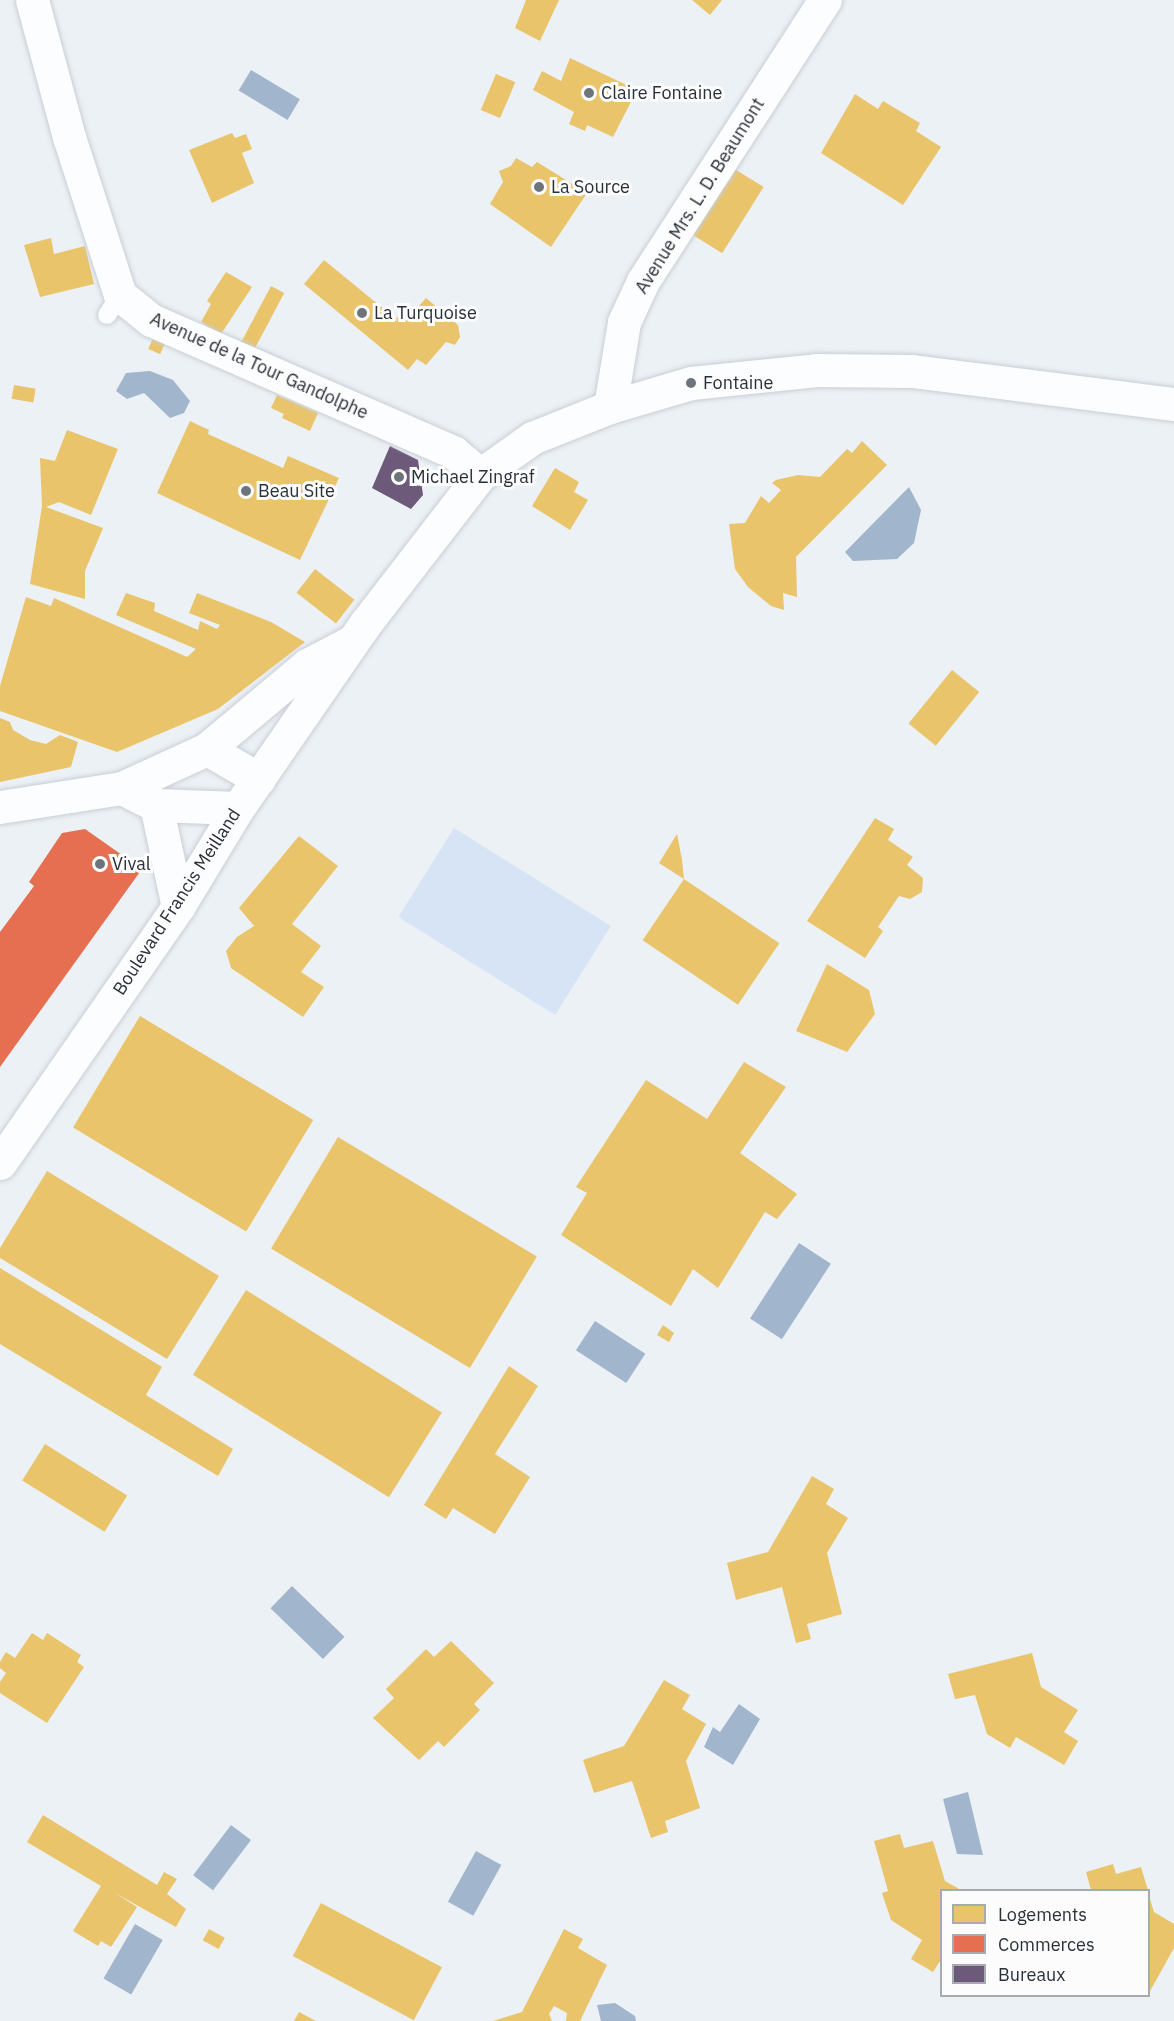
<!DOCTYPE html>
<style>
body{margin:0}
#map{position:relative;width:1174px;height:2021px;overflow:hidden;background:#ecf1f6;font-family:"IBM Plex Sans",sans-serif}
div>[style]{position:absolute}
.green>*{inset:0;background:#d7e4f5;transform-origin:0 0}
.water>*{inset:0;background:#a1b5cd;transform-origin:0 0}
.homes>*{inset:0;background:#e9c46a;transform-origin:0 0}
.shops>*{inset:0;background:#e76f51}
.offices>*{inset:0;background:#6d597a}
.roads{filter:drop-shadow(0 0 2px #c9ced5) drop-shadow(0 0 2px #c9ced5)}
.service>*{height:18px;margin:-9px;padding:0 9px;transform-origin:9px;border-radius:9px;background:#fcfdfe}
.minor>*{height:33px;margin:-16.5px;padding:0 16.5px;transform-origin:16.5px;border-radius:16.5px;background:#fcfdfe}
.tertiary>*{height:33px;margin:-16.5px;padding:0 16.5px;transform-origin:16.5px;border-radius:16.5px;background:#fcfdfe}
.dots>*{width:16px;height:16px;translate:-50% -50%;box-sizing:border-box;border:3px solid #fcfcfc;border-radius:50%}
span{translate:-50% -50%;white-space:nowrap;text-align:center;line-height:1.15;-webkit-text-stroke:6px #fcfcfc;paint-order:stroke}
.poi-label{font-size:18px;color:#283039}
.left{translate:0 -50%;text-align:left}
.street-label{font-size:18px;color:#283039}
.legend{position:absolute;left:940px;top:1889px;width:210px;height:108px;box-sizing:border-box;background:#fcfcfc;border:2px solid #a7aaae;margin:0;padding:8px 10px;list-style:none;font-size:18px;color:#283039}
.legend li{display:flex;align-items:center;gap:12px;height:30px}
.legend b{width:30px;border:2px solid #a7aaae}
</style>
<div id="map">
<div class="green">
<i style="left:454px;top:828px;width:185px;height:105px;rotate:32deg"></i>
</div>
<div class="water">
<i style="left:251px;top:70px;width:57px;height:24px;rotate:31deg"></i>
<i style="clip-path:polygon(150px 371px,173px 380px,190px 401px,184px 413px,170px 418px,144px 393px,127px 399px,116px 391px,126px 373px)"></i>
<i style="clip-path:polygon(909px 487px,921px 510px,914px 543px,897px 559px,853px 561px,845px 552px)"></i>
<i style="left:799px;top:1243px;width:38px;height:90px;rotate:33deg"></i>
<i style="left:595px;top:1321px;width:60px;height:35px;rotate:33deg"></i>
<i style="left:292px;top:1586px;width:73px;height:31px;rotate:44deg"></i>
<i style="clip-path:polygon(739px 1704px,760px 1719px,733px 1765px,704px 1747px,713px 1727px,720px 1732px)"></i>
<i style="clip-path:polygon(968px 1792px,983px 1855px,957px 1854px,943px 1799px)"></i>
<i style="left:231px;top:1825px;width:25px;height:63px;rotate:37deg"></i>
<i style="left:476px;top:1851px;width:29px;height:58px;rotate:29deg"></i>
<i style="left:135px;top:1924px;width:32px;height:63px;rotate:30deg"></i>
<i style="clip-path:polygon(615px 2003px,635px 2016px,636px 2021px,601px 2021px,597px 2005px)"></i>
</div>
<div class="homes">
<i style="clip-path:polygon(526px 0,559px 0,540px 41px,515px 28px)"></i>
<i style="clip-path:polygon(692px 0,722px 0,710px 15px)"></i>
<i style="clip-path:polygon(570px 58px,637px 90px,613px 137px,587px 125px,585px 131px,569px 124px,574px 112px,533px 90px,542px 71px,561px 81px)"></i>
<i style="left:496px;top:74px;width:21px;height:39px;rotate:23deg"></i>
<i style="clip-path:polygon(855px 94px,878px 109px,883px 101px,920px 123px,916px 131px,941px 147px,903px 205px,821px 153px)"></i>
<i style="clip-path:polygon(232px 133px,235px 138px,246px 134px,252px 149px,242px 153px,254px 183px,212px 203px,189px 150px)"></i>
<i style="clip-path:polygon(516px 158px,532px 167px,537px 162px,587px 193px,551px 247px,490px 204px,503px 182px,499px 171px,511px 166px)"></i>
<i style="left:733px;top:168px;width:36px;height:78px;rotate:32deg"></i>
<i style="clip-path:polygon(51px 238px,54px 254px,85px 246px,94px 284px,40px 297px,24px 245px)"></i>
<i style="clip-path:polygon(324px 260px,396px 319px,403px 310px,411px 315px,426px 298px,458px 325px,460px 337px,455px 345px,446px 342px,426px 365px,417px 359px,408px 370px,304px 284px)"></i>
<i style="clip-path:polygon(226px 272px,252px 287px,221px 334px,201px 322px,211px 304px,207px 301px)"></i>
<i style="left:271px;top:286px;width:15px;height:65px;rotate:28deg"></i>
<i style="left:153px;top:338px;width:13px;height:12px;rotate:23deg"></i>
<i style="left:14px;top:385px;width:22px;height:14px;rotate:10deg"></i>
<i style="clip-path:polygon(277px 395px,318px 413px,310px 431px,282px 418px,284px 414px,271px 408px)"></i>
<i style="clip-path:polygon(190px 421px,209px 430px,208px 434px,283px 468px,288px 456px,339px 478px,300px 560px,157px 493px)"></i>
<i style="clip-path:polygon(67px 430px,118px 449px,91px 515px,59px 502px,46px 507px,103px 528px,85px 571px,85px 599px,30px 584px,42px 506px,40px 458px,55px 461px)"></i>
<i style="clip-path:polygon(862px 441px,887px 465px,796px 557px,797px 597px,783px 593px,784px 610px,771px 606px,748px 587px,735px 569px,729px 524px,745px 523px,761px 496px,769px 503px,781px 490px,772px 483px,776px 480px,798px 475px,820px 477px,847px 449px,852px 453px)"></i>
<i style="clip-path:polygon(555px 468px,579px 482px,574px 492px,588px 500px,570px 530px,532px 506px)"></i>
<i style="left:315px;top:569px;width:50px;height:30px;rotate:38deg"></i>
<i style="clip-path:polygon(126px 593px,155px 603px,154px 611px,198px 630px,200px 621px,217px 629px,220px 625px,189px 613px,197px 593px,271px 622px,305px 642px,218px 709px,117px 752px,0 711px,0 686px,26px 597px,51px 606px,54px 598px,187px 657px,196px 649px,116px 615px)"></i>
<i style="left:952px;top:670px;width:35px;height:69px;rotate:39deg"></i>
<i style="clip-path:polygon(0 718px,10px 722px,13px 730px,30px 740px,46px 744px,60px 735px,78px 742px,71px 767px,0 782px)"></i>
<i style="clip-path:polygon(875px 818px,894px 829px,888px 840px,913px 857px,907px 865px,923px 878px,922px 892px,910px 899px,899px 896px,878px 927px,883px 931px,865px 958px,807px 921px)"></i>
<i style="clip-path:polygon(677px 834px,682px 860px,684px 879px,659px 863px)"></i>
<i style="clip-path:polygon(299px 836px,338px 866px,292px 924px,321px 946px,301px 972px,324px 987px,303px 1017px,231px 968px,226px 951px,237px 937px,254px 926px,239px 908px)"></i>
<i style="left:684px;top:879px;width:115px;height:74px;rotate:34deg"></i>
<i style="clip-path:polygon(827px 964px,869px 990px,875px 1014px,847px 1052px,796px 1031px)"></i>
<i style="left:140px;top:1016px;width:202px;height:130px;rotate:31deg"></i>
<i style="clip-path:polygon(744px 1062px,786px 1087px,740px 1153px,797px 1194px,777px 1219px,765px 1212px,718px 1288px,693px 1269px,671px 1306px,561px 1235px,587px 1193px,576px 1187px,646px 1080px,707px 1119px)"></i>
<i style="left:338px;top:1137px;width:232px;height:130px;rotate:31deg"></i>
<i style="clip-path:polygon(47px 1171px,219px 1276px,167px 1359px,0 1258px,0 1248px)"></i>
<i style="clip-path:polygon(0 1268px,162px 1367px,146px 1395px,233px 1449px,218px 1476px,0 1344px)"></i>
<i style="left:246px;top:1290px;width:231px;height:100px;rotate:32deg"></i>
<i style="clip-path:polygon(663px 1325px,674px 1333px,669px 1342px,657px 1335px)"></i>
<i style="clip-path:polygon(509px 1366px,538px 1386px,495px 1454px,530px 1477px,495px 1534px,453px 1508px,446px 1519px,424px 1505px)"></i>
<i style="left:45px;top:1444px;width:97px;height:43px;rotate:32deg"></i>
<i style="clip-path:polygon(812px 1476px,834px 1489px,826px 1504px,848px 1518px,827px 1553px,842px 1614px,807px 1624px,811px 1639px,796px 1643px,782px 1587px,736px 1600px,727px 1563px,768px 1552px)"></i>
<i style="clip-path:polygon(32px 1633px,43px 1640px,47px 1633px,81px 1655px,77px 1662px,84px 1667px,47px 1723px,0 1693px,0 1682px,6px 1673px,0 1668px,0 1662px,6px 1652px,15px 1658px)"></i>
<i style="clip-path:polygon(451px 1641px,494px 1683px,474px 1704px,480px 1710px,444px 1747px,438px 1741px,419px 1760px,373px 1718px,394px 1698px,386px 1689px,426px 1649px,434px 1657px)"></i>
<i style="clip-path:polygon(1032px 1653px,1041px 1687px,1078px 1710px,1064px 1732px,1078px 1741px,1064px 1765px,1016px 1737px,1010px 1748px,987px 1734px,975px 1695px,955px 1699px,948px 1674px)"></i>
<i style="clip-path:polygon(664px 1680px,690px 1695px,682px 1709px,706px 1724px,686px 1761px,700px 1808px,665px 1821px,668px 1832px,651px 1838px,632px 1781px,594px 1793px,583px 1760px,624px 1746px)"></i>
<i style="clip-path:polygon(43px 1815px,157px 1885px,164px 1872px,177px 1879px,167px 1894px,186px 1909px,176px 1927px,115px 1893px,137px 1907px,111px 1947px,101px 1941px,98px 1946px,73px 1931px,101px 1886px,27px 1842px)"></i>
<i style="clip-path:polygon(900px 1834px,904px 1848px,933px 1841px,945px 1881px,961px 1890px,942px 1890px,942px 1958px,933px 1972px,911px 1959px,922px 1940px,891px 1920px,882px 1893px,888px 1891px,874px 1841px)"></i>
<i style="clip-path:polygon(1113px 1864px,1116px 1874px,1141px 1867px,1148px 1890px,1091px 1890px,1086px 1872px)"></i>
<i style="clip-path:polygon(1149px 1896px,1154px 1912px,1174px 1924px,1174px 1948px,1149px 1993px)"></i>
<i style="left:321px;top:1903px;width:137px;height:60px;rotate:28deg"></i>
<i style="left:209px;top:1929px;width:18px;height:13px;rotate:29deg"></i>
<i style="clip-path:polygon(564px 1929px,583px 1939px,578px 1948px,607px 1965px,580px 2021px,566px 2021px,567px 2013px,554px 2006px,549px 2014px,552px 2021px,493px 2021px,522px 2012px)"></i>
<i style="clip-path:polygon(299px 2012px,316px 2021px,294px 2021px)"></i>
</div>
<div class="shops">
<i style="clip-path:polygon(85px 829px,142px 869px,0 1067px,0 932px,34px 886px,29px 882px,62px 833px)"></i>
</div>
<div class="offices">
<i style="clip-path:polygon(390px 446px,418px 460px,423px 495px,411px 509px,372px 488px)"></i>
</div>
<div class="roads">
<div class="service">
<i style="left:107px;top:315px;width:24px;rotate:-57deg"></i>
</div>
<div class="minor">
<i style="left:32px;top:0;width:142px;rotate:74.9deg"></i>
<i style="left:69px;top:137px;width:166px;rotate:72.1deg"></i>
<i style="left:120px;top:295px;width:40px;rotate:39deg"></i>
<i style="left:151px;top:320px;width:330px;rotate:23.6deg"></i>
<i style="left:453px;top:452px;width:35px;rotate:40deg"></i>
<i style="left:610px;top:407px;width:86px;rotate:-80.6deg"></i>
<i style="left:624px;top:322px;width:45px;rotate:-65.1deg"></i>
<i style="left:643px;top:281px;width:335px;rotate:-57.1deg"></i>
<i style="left:0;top:1163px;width:312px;rotate:-55.2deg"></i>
<i style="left:178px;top:907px;width:116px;rotate:-58.8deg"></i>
</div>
<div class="tertiary">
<i style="left:207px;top:749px;width:60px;rotate:30deg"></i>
<i style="left:122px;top:788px;width:38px;rotate:27deg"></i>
<i style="left:156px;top:805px;width:82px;rotate:2.1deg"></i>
<i style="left:238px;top:808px;width:224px;rotate:-55.4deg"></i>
<i style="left:365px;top:624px;width:188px;rotate:-52.3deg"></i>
<i style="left:480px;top:475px;width:64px;rotate:-35.4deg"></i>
<i style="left:532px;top:438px;width:84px;rotate:-21.7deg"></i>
<i style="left:610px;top:407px;width:84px;rotate:-16.5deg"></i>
<i style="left:691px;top:383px;width:126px;rotate:-5.9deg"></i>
<i style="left:816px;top:370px;width:96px;rotate:0.6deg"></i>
<i style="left:912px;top:371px;width:264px;rotate:7.2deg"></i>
<i style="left:156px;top:805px;width:104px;rotate:77.8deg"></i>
<i style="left:0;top:807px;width:123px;rotate:-8.9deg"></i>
<i style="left:122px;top:788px;width:94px;rotate:-24.6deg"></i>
<i style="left:207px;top:749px;width:131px;rotate:-40deg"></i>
<i style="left:307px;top:665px;width:50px;rotate:-27.6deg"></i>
</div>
</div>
<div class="dots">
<i style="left:589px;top:93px;background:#6d747b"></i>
<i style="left:539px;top:187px;background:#6d747b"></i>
<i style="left:362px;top:313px;background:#6d747b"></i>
<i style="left:691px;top:383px;background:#6d747b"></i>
<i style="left:399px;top:477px;background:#6d747b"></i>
<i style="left:246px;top:491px;background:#6d747b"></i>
<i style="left:100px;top:864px;background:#6d747b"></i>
</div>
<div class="poi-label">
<span class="left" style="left:601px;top:93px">Claire Fontaine</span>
<span class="left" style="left:551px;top:187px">La Source</span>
<span class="left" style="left:374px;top:313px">La Turquoise</span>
<span class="left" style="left:703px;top:383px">Fontaine</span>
<span class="left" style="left:411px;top:477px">Michael Zingraf</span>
<span class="left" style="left:258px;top:491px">Beau Site</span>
<span class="left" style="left:112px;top:864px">Vival</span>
</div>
<div class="street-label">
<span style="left:700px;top:196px;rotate:-58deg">Avenue Mrs. L. D. Beaumont</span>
<span style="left:259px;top:366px;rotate:24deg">Avenue de la Tour Gandolphe</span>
<span style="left:177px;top:902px;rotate:-57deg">Boulevard Francis Meilland</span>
</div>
<ul class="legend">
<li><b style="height:16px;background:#e9c46a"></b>Logements</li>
<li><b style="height:16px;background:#e76f51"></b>Commerces</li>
<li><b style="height:16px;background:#6d597a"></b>Bureaux</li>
</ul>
</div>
